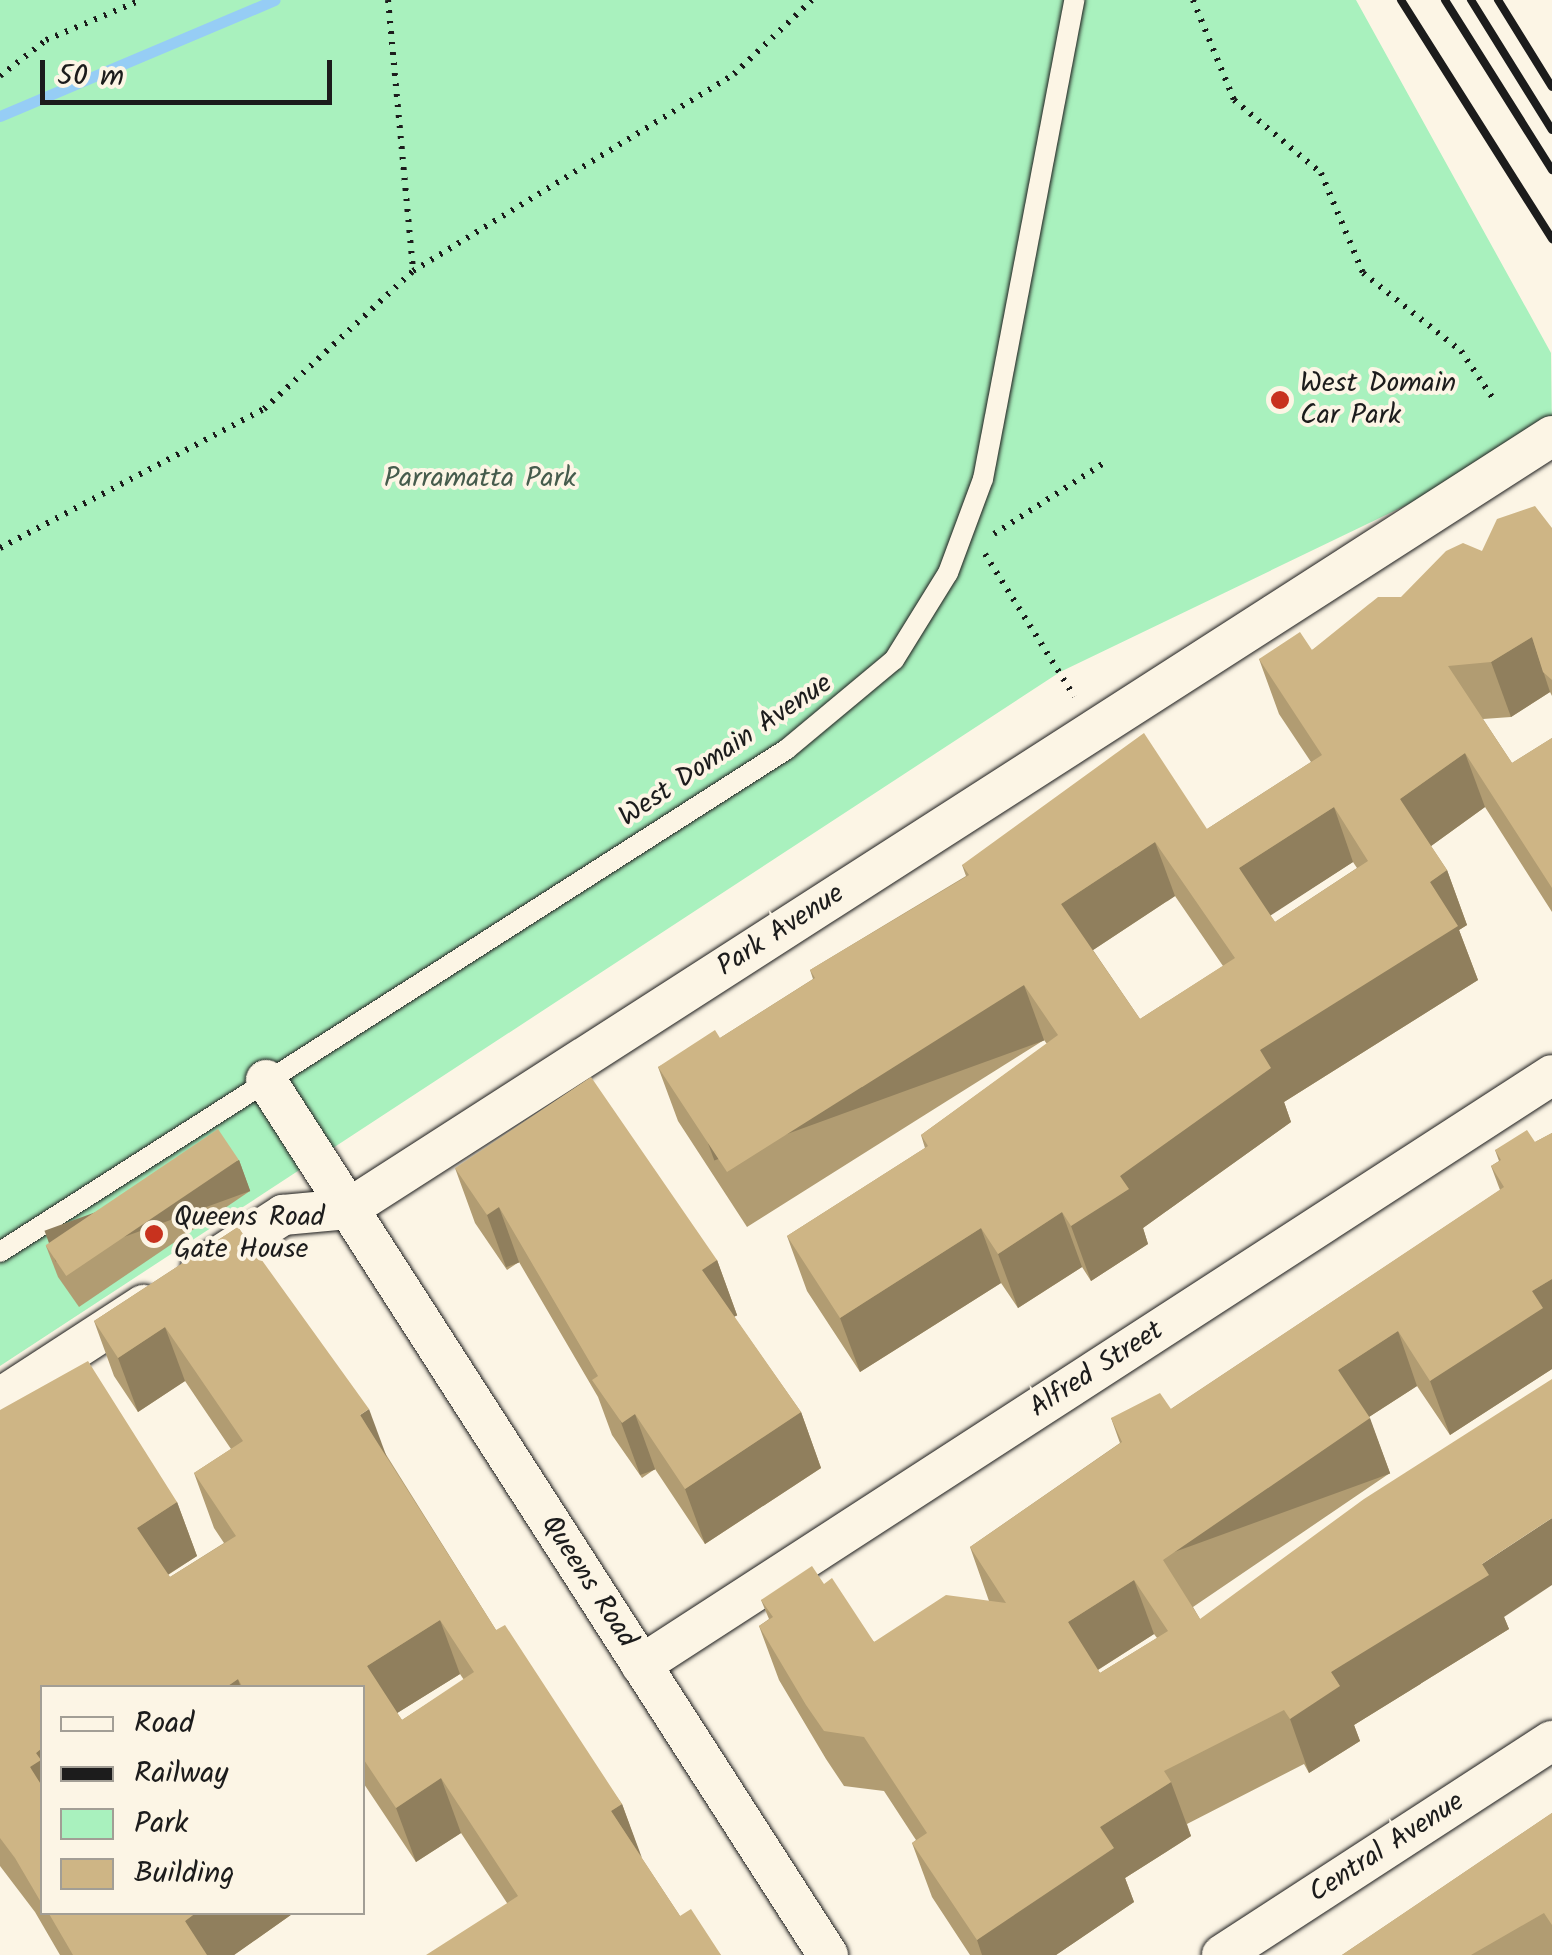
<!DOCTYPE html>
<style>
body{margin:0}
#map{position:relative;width:1552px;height:1955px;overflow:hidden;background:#fcf5e5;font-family:Kalam,sans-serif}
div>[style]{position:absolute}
.green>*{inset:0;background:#a9f1be}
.stream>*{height:11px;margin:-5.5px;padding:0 5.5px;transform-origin:5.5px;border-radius:5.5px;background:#96cdf5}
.path>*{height:6px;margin-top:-3px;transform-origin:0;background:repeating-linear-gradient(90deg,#1c1c1c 0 2.5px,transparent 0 10.5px)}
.roads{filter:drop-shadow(0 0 2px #1c1c1c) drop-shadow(0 0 2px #1c1c1c)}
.lane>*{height:20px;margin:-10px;padding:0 10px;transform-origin:10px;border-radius:10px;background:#fcf5e5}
.street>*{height:40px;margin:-20px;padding:0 20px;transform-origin:20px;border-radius:20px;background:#fcf5e5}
.rail>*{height:8px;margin:-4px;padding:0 4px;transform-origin:4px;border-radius:4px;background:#1c1c1c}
.wall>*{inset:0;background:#b19c72}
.shaded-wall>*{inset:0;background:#907f5d;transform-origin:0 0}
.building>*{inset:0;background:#ceb585;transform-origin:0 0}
.dots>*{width:28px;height:28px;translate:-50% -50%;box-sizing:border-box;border:5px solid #fcf5e5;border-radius:50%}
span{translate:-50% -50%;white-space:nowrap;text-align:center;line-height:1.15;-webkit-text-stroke:8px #fcf5e5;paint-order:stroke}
.poi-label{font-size:28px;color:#1c1c1c}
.left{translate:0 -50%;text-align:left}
.park-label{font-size:28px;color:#465c4d}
.street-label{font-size:28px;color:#1c1c1c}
.legend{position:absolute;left:40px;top:1685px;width:325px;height:230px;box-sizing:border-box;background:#fcf5e5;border:2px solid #a29e95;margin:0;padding:12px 18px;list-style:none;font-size:30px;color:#1c1c1c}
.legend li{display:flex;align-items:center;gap:20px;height:50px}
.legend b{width:50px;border:2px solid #a29e95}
.scale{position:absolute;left:40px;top:60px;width:292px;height:45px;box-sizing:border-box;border:5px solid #1c1c1c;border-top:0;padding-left:12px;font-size:30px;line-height:35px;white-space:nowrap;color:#1c1c1c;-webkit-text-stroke:8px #fcf5e5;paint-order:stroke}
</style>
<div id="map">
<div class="green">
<i style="clip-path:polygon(0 0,1356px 0,1551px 353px,1552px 435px,1060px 672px,0 1366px)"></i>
</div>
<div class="stream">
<i style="left:0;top:116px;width:298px;rotate:-22.9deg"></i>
</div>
<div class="path">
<i style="left:388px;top:0;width:272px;rotate:84.7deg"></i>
<i style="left:1193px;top:0;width:108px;rotate:67.7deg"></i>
<i style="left:1234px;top:100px;width:114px;rotate:40deg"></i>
<i style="left:1321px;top:173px;width:108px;rotate:67.2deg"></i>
<i style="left:1363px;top:273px;width:125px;rotate:38.5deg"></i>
<i style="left:1461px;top:351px;width:59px;rotate:56deg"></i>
<i style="left:0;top:76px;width:58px;rotate:-38deg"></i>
<i style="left:46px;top:40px;width:103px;rotate:-22.8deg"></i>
<i style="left:994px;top:534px;width:129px;rotate:-32.9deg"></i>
<i style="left:0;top:548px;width:298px;rotate:-27.8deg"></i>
<i style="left:264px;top:409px;width:203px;rotate:-42.8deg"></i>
<i style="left:413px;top:271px;width:377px;rotate:-31.5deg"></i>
<i style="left:734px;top:74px;width:108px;rotate:-43.5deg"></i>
<i style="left:985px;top:554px;width:168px;rotate:57.9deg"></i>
</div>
<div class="roads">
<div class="lane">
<i style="left:0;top:1252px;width:934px;rotate:-32.58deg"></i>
<i style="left:787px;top:749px;width:139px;rotate:-39.8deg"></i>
<i style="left:894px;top:660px;width:102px;rotate:-58.2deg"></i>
<i style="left:948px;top:573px;width:100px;rotate:-69.6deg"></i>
<i style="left:983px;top:479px;width:488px;rotate:-79.2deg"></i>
</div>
<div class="street">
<i style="left:266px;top:1080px;width:1040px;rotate:57.29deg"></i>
<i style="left:201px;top:1268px;width:98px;rotate:-32.9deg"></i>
<i style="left:283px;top:1215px;width:65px;rotate:-5.3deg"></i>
<i style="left:348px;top:1209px;width:1431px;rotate:-32.7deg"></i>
<i style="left:0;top:1398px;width:171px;rotate:-33deg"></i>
<i style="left:641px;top:1665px;width:1085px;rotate:-32.93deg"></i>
<i style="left:1222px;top:1955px;width:393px;rotate:-33deg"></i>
</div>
</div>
<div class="rail">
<i style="left:1401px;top:0;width:283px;rotate:57.7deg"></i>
<i style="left:1445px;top:0;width:201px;rotate:57.8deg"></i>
<i style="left:1471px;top:0;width:153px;rotate:58.1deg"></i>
<i style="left:1498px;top:0;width:102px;rotate:58.2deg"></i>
</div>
<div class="wall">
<i style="clip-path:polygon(evenodd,1552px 528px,1552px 696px,1550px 692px,1511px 717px,1483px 719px,1512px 763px,1552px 738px,1552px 912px,1485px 807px,1431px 846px,1447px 870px,1467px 925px,1459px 930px,1478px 980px,1284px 1102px,1291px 1122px,1143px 1228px,1148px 1244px,1091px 1281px,1082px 1267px,1018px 1308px,1001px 1283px,860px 1372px,807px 1291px,787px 1236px,925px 1148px,921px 1135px,1047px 1044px,1044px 1040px,747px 1227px,678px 1121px,658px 1067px,720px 1038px,813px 979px,810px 970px,966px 876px,962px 865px,1207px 829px,1311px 762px,1279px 714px,1259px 659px,1312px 650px,1482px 551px,1552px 528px,1353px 862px,1357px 868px,1275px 922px,1270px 915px,1353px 862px,1552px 528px,1175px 896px,1223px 966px,1140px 1019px,1093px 950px,1175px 896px)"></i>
<i style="clip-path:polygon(evenodd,1552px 1133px,1552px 1369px,1450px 1435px,1417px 1386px,1369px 1417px,1390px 1473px,1193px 1607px,1200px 1619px,1504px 1617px,1509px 1629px,1354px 1725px,1360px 1741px,1309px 1773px,1304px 1764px,1187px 1824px,1191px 1836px,1125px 1878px,1134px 1902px,1056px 1955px,970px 1955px,932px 1897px,912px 1843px,916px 1840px,884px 1791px,844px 1786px,826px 1759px,779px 1680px,759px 1626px,769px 1619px,761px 1600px,824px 1584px,874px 1642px,989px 1601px,970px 1547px,1120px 1443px,1111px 1418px,1171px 1409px,1500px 1190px,1491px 1166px,1499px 1161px,1495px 1150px,1535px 1142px,1552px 1133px,1154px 1634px,1157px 1638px,1100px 1673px,1098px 1670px,1154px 1634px)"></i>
<i style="clip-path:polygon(239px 1160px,250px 1191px,79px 1307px,58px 1277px,46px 1246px)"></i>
<i style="clip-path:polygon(455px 1168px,717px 1260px,737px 1315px,734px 1317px,801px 1412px,821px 1468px,705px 1544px,655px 1469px,642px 1478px,612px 1435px,598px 1397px,519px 1262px,507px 1270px,475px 1223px)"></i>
<i style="clip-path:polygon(evenodd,238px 1227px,387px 1456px,496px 1630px,622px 1804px,641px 1857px,680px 1916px,721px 1955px,507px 1903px,461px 1833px,416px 1862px,362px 1781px,362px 1688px,42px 1688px,42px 1912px,295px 1912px,234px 1955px,60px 1955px,35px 1912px,0 1866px,0 1410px,177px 1502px,197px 1556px,168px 1575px,170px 1577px,224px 1543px,214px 1528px,194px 1473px,231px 1449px,185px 1381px,138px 1412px,114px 1376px,94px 1321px,238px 1227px,460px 1674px,464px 1680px,402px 1720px,397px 1713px,460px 1674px)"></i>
<i style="clip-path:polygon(1552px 1813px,1552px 1955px,1342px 1955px)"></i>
</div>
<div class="shaded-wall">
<i style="clip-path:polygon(1532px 637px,1550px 692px,1511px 717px,1491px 662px)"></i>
<i style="clip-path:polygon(1465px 753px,1485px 807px,1420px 854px,1400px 799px)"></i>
<i style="clip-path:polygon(1334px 807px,1353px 862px,1259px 923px,1239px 868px)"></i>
<i style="clip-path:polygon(1155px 842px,1175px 896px,1081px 958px,1061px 904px)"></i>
<i style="clip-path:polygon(1447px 870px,1467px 925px,1459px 930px,1478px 980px,1284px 1102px,1291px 1122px,1143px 1228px,1148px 1244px,1091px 1281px,1071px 1226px,1120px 1176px,1260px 1050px,1430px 882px)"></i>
<i style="left:1024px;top:985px;width:59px;height:351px;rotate:70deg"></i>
<i style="left:239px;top:1160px;width:33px;height:207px;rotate:70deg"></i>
<i style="left:499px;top:1207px;width:59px;height:14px;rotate:70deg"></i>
<i style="clip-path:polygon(1062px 1212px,1082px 1267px,1018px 1308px,998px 1254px)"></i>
<i style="clip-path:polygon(981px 1228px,1001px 1283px,860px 1372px,840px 1318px)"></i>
<i style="left:717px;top:1260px;width:59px;height:18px;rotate:70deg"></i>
<i style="clip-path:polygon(1552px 1279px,1552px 1369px,1450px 1435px,1430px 1381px,1532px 1291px)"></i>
<i style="clip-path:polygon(165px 1327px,185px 1381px,138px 1412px,118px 1358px)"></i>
<i style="clip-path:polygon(1398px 1331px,1417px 1386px,1358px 1424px,1338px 1370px)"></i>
<i style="clip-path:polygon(369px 1409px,389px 1463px,360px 1415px)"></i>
<i style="clip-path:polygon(801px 1412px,821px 1468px,705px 1544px,685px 1489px)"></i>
<i style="left:635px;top:1414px;width:59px;height:16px;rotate:70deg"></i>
<i style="left:1370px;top:1418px;width:59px;height:251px;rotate:70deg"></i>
<i style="clip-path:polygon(177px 1502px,197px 1556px,156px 1582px,137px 1528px)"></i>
<i style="clip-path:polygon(1552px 1518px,1552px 1585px,1504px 1617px,1509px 1629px,1354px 1725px,1360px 1741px,1309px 1773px,1290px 1719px,1331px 1672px,1482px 1564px)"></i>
<i style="clip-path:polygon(1134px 1580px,1154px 1634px,1088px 1676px,1068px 1622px)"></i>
<i style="clip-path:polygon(440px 1620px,460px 1674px,386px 1720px,367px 1666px)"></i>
<i style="clip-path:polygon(238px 1679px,241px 1688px,225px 1688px)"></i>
<i style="clip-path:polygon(42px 1748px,42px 1801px,30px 1767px,36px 1753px)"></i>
<i style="clip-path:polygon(441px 1778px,461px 1833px,416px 1862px,396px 1808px)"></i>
<i style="clip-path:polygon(1171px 1782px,1191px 1836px,1125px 1878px,1134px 1902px,1056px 1955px,982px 1955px,977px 1940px,1100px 1827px)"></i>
<i style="clip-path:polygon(622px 1804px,642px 1858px,611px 1811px)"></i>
<i style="clip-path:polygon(197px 1912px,295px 1912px,234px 1955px,197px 1955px,185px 1921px)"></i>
</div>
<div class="building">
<i style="clip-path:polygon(evenodd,1535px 506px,1552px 528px,1552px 680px,1543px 672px,1532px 637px,1491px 662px,1448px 666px,1512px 763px,1552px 738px,1552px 888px,1465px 753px,1400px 799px,1447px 870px,1430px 882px,1458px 926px,1260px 1050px,1271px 1068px,1120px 1176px,1129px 1189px,1071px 1226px,1062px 1212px,998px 1254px,981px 1228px,840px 1318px,787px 1236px,928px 1146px,921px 1135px,1058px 1035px,1024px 985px,727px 1172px,658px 1067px,715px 1030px,720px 1038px,815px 978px,810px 970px,969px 875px,962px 865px,1144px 733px,1207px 829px,1322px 755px,1259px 659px,1300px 632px,1312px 650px,1378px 597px,1401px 597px,1446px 551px,1463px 543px,1482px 551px,1497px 519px,1535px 506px,1334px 807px,1368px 861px,1275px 922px,1239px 868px,1334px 807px,1535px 506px,1155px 842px,1235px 958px,1140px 1019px,1061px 904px,1155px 842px)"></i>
<i style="clip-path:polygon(591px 1077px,717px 1260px,702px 1270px,801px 1412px,685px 1489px,635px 1414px,622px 1423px,592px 1380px,598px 1376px,499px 1207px,487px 1215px,455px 1168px)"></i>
<i style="left:218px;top:1129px;width:37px;height:208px;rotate:56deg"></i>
<i style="clip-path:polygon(evenodd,1527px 1130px,1535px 1142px,1552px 1133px,1552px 1279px,1532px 1291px,1543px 1308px,1430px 1381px,1398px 1331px,1338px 1370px,1370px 1418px,1163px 1560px,1200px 1619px,1364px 1499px,1552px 1379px,1552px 1518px,1482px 1564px,1489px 1575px,1331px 1672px,1340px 1686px,1290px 1719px,1284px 1710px,1164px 1771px,1171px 1782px,1100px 1827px,1114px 1848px,977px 1940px,912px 1843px,927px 1833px,864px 1737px,824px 1731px,806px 1705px,759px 1626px,773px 1617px,761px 1600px,812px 1566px,824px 1584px,832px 1578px,874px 1642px,946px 1595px,1006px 1603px,970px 1547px,1122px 1442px,1111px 1418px,1160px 1393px,1171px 1409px,1504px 1187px,1491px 1166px,1501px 1160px,1495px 1150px,1527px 1130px,1134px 1580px,1168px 1631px,1100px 1673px,1068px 1622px,1134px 1580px)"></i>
<i style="clip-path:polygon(evenodd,238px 1227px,369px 1409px,360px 1415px,496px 1630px,505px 1625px,622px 1804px,611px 1811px,680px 1916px,691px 1909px,721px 1955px,426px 1955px,518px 1896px,441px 1778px,396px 1808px,362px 1757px,362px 1688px,243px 1688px,238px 1679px,225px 1688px,42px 1688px,42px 1748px,36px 1753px,41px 1760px,30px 1767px,42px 1786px,42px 1904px,15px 1858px,0 1838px,0 1410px,88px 1361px,177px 1502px,137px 1528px,170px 1577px,236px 1536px,194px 1473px,243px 1441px,165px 1327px,118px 1358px,94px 1321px,238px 1227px,440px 1620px,474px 1672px,402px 1720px,367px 1666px,440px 1620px)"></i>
<i style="clip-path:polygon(1552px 1813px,1552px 1925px,1544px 1913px,1471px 1955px,1342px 1955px)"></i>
<i style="clip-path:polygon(48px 1912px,197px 1912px,185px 1921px,207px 1955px,73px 1955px)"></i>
</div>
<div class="dots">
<i style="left:1280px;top:400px;background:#c8321e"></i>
<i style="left:154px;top:1234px;background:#c8321e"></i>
</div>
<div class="poi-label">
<span class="left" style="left:1300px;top:400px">West Domain<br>Car Park</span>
<span class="left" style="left:174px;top:1234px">Queens Road<br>Gate House</span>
</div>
<div class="park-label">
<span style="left:480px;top:479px">Parramatta Park</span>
</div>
<div class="street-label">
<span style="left:726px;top:751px;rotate:-34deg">West Domain Avenue</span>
<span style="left:781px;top:931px;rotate:-33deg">Park Avenue</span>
<span style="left:1097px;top:1370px;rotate:-33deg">Alfred Street</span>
<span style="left:588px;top:1582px;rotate:57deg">Queens Road</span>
<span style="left:1387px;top:1848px;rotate:-33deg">Central Avenue</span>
</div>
<ul class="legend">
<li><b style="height:12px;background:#fcf5e5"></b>Road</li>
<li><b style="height:12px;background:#1c1c1c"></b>Railway</li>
<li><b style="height:28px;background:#a9f1be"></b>Park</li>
<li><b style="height:28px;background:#ceb585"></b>Building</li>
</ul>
<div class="scale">50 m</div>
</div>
